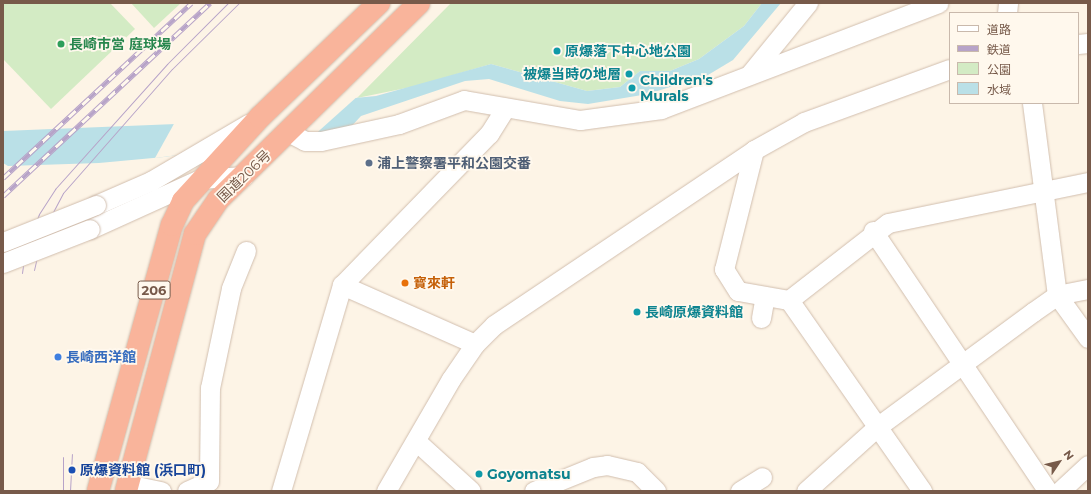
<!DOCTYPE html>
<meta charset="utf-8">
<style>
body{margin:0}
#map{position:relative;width:1091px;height:494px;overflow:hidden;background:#fdf4e6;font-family:Montserrat,"Noto Sans JP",sans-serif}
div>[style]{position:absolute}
.green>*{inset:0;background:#d3ebc4}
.water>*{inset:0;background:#bae0e7}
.pier>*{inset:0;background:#fdf4e6}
.roads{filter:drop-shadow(0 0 1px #d1beae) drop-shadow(0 0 1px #d1beae)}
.minor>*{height:19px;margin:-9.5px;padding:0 9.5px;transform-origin:9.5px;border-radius:9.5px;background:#fff}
.highway>*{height:22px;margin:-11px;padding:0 11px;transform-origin:11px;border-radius:11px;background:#f9b49b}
.tram>*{height:1px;margin:-0.5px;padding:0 0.5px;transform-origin:0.5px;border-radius:0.5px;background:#b7a3c8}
.rail>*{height:4.5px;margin-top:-2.25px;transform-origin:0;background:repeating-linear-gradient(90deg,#fff8ed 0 9px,#b7a3c8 0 18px);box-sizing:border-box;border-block:1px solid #b7a3c8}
.bridges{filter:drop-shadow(0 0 1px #d1beae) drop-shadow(0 0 1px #d1beae)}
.minor-bridge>*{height:19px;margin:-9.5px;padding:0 9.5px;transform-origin:9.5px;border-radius:9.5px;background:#fff}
.dots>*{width:11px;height:11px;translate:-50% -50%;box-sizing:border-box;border:2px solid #fff8ed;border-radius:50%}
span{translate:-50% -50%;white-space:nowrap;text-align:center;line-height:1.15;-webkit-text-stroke:3.5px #fff8ed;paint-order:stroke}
.shield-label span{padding:1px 3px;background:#fff8ed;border:1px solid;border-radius:3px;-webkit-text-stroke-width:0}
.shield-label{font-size:13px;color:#775a4a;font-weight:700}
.leisure-label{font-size:14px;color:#27864d;font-weight:700}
.left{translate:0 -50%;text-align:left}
.culture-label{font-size:14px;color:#0d838f;font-weight:700}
.right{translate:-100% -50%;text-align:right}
.service-label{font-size:14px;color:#4e5e75;font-weight:700}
.street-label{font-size:14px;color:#775a4a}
.food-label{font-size:14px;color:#c56008;font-weight:700}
.shop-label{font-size:14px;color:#366cbe;font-weight:700}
.transit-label{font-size:14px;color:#164399;font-weight:700}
.frame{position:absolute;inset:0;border:4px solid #775a4a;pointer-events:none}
.legend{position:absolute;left:949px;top:12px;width:130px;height:92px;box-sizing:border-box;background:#fff8ed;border:1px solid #c9b9ac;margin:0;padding:5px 7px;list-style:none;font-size:12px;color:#775a4a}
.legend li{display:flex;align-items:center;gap:8px;height:20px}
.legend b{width:20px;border:1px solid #c9b9ac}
.north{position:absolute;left:1039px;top:442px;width:40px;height:40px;-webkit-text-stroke:3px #fff8ed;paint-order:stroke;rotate:55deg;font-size:11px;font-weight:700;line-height:16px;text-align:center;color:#775a4a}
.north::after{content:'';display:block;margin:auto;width:14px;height:18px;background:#775a4a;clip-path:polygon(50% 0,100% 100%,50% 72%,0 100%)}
</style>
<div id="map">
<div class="green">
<i style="clip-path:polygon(3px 3px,110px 3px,135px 29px,51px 109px,3px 59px)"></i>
<i style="clip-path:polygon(131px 3px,181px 3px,154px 28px)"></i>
<i style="clip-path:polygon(451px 3px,762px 3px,744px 26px,699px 59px,670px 71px,640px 71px,620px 87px,587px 91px,491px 64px,416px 86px,357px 98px)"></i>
</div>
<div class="water">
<i style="clip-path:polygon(762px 3px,781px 3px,733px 60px,708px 75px,648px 94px,588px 104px,560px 101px,489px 79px,465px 81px,361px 116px,348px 130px,164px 157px,99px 163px,8px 166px,3px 163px,3px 131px,176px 124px,227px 110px,376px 96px,491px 64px,587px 91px,620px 87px,640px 71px,670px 71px,699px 59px,744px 26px)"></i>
</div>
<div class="pier">
<i style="clip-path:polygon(359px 95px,311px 138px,155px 158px,175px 122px,227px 108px)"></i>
</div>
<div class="roads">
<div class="minor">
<i style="left:1007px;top:13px;width:10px;rotate:-84deg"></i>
<i style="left:1078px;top:44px;width:10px;rotate:-6deg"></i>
<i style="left:750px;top:74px;width:92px;rotate:-50.8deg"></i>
<i style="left:1032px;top:103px;width:194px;rotate:82.6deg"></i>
<i style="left:1057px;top:295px;width:53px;rotate:54.2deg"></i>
<i style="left:290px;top:133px;width:17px;rotate:28deg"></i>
<i style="left:305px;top:141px;width:16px"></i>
<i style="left:321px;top:141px;width:80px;rotate:-12.3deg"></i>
<i style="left:399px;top:124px;width:69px;rotate:-20.3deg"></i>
<i style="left:464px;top:100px;width:118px;rotate:9.8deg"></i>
<i style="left:580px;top:120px;width:82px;rotate:-7.7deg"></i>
<i style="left:661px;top:109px;width:297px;rotate:-20.9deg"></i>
<i style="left:754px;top:150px;width:123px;rotate:104.1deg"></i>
<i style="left:724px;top:269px;width:26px;rotate:58deg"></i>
<i style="left:738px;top:291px;width:52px;rotate:10deg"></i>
<i style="left:789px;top:300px;width:125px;rotate:-37.9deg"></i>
<i style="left:888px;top:223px;width:204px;rotate:-11.6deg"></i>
<i style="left:96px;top:205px;width:60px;rotate:-23.6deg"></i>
<i style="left:151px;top:181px;width:113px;rotate:-30.4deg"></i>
<i style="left:90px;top:229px;width:121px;rotate:-24.4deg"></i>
<i style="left:200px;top:179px;width:44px;rotate:-3.9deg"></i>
<i style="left:873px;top:231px;width:313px;rotate:56.1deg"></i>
<i style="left:342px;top:285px;width:145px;rotate:23.9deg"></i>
<i style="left:789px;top:300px;width:233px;rotate:55.1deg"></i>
<i style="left:761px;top:318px;width:22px;rotate:-80deg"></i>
<i style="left:416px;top:441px;width:74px;rotate:42.3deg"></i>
<i style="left:127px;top:484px;width:35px;rotate:12deg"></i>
<i style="left:187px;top:491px;width:24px;rotate:-24deg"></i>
<i style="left:209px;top:481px;width:93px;rotate:-89.4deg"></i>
<i style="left:210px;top:388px;width:102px;rotate:-78.1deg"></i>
<i style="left:231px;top:288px;width:40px;rotate:-68deg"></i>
<i style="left:281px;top:491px;width:215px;rotate:-73.5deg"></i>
<i style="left:342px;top:285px;width:211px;rotate:-45.8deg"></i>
<i style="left:489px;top:134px;width:31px;rotate:-58deg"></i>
<i style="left:386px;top:491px;width:129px;rotate:-59.9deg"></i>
<i style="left:451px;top:379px;width:42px;rotate:-55.6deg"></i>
<i style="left:475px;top:344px;width:27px;rotate:-45deg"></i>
<i style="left:494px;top:325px;width:313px;rotate:-33.9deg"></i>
<i style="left:754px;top:150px;width:57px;rotate:-29.2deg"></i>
<i style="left:804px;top:122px;width:155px;rotate:-20deg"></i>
<i style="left:534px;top:491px;width:64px;rotate:-22.1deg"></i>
<i style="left:593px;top:467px;width:14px;rotate:-8deg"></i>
<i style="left:607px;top:465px;width:31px;rotate:13deg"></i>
<i style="left:637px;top:472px;width:27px;rotate:45deg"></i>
<i style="left:740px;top:491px;width:26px;rotate:-32deg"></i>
<i style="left:806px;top:491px;width:96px;rotate:-42deg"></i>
<i style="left:877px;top:427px;width:194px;rotate:-36.4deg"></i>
<i style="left:1033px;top:312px;width:29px;rotate:-35deg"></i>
<i style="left:1057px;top:295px;width:32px;rotate:-11deg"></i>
<i style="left:1060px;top:491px;width:38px;rotate:-43deg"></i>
</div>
<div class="highway">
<i style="left:98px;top:491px;width:276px;rotate:-74.5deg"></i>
<i style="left:172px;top:225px;width:26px;rotate:-65deg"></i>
<i style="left:183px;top:201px;width:114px;rotate:-47.5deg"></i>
<i style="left:260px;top:117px;width:165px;rotate:-43.8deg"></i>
<i style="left:126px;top:491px;width:266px;rotate:-75deg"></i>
<i style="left:195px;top:234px;width:41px;rotate:-55.9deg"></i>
<i style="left:218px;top:200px;width:281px;rotate:-44.4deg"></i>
</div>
</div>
<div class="tram">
<i style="left:34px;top:270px;width:40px;rotate:-77deg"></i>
<i style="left:43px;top:231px;width:43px;rotate:-62.2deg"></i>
<i style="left:63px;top:193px;width:165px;rotate:-48.7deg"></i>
<i style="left:172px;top:69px;width:94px;rotate:-44.6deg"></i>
<i style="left:22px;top:273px;width:21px;rotate:-82deg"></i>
<i style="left:25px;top:252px;width:40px;rotate:-69.8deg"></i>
<i style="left:39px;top:214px;width:30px;rotate:-57deg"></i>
<i style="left:55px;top:189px;width:168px;rotate:-48.1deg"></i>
<i style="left:167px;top:64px;width:86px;rotate:-45deg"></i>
<i style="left:63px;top:491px;width:34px;rotate:-90deg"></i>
<i style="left:70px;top:491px;width:37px;rotate:-87deg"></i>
</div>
<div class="rail">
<i style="left:3px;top:178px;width:257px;rotate:-42.9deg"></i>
<i style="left:3px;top:196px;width:283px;rotate:-43deg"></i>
</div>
<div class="bridges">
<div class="minor-bridge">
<i style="left:3px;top:242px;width:100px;rotate:-21.7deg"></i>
<i style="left:3px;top:263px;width:93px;rotate:-21.3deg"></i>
</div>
</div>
<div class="dots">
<i style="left:61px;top:44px;background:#2e9e5b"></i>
<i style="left:557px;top:51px;background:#0f9aa8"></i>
<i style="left:629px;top:74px;background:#0f9aa8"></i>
<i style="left:632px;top:88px;background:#0f9aa8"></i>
<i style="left:369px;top:163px;background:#5c6f8a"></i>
<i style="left:405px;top:283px;background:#e8710a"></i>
<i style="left:637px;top:312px;background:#0f9aa8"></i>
<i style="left:58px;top:357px;background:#3f7fe0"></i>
<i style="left:72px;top:470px;background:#1a4fb4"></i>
<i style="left:479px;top:474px;background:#0f9aa8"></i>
</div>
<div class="shield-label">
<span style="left:154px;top:290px">206</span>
</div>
<div class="leisure-label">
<span class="left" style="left:69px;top:44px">長崎市営 庭球場</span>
</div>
<div class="culture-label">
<span class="left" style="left:565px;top:51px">原爆落下中心地公園</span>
<span class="right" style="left:621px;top:74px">被爆当時の地層</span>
<span class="left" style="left:640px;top:88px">Children's<br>Murals</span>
<span class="left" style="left:645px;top:312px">長崎原爆資料館</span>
<span class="left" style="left:487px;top:474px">Goyomatsu</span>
</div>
<div class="service-label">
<span class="left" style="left:377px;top:163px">浦上警察署平和公園交番</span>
</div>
<div class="street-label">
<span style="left:244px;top:176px;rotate:-44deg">国道206号</span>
</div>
<div class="food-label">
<span class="left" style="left:413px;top:283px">寳來軒</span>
</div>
<div class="shop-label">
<span class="left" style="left:66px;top:357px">長崎西洋館</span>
</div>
<div class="transit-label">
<span class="left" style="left:80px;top:470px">原爆資料館 (浜口町)</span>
</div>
<div class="frame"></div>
<ul class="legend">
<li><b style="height:5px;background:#fff"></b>道路</li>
<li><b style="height:5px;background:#b7a3c8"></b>鉄道</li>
<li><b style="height:11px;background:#d3ebc4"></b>公園</li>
<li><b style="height:11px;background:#bae0e7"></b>水域</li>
</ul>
<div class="north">N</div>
</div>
